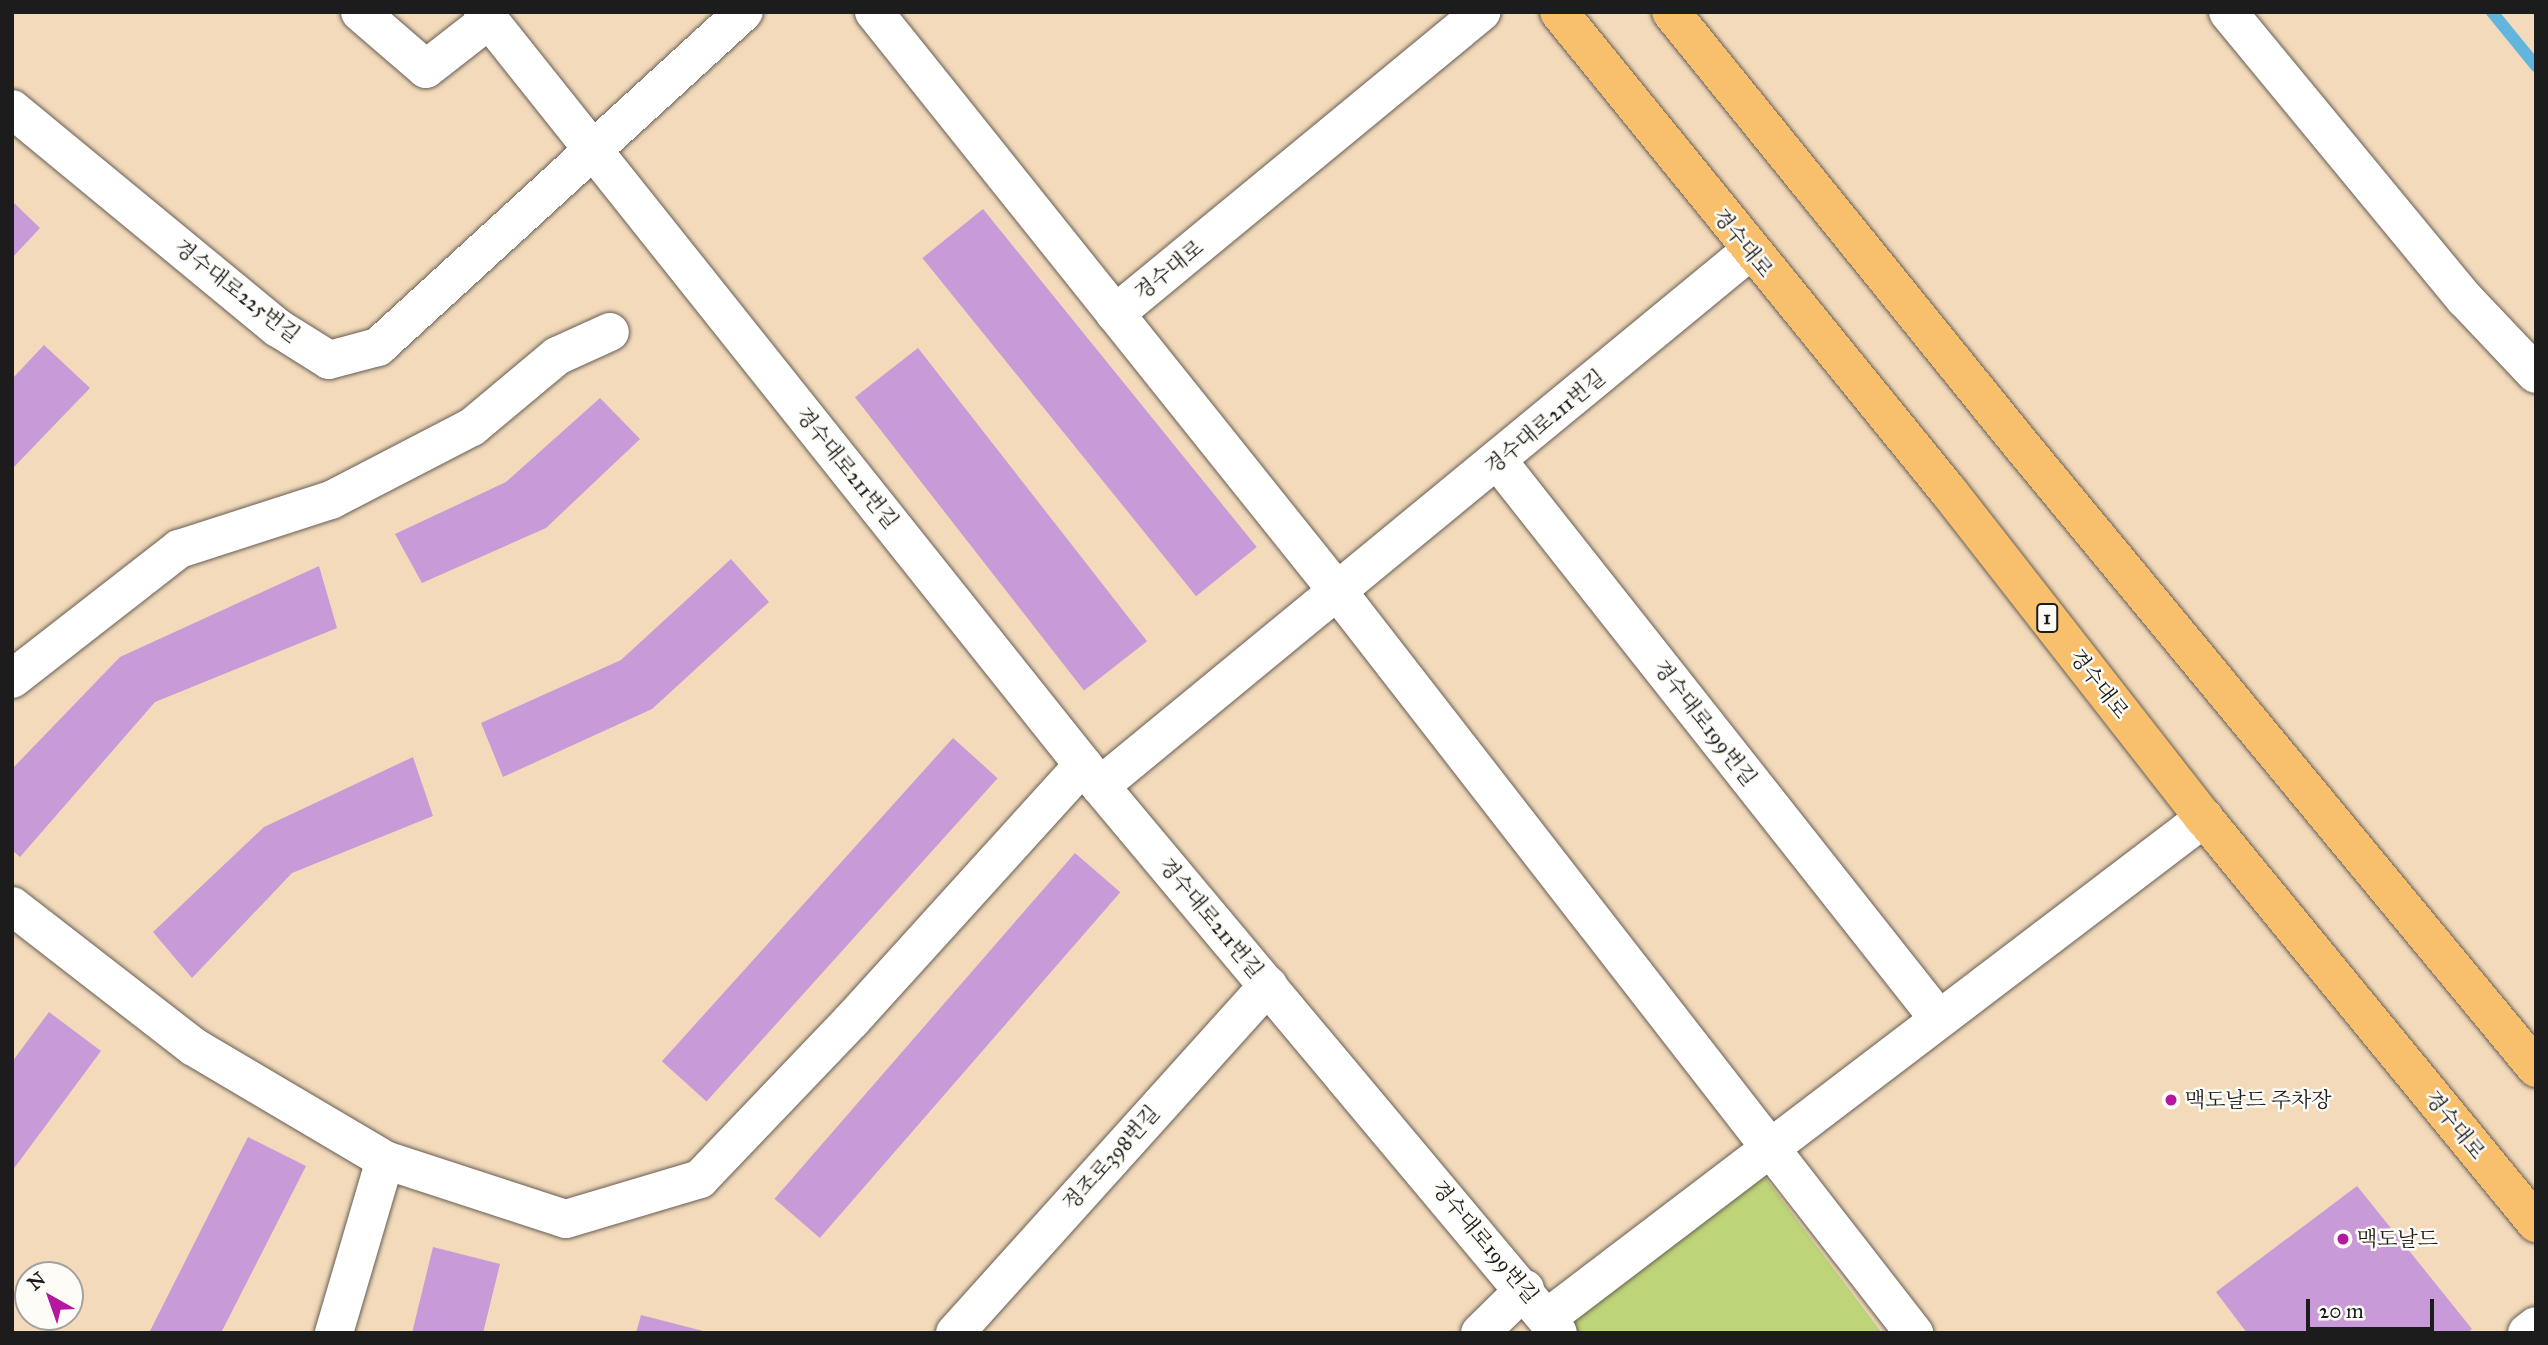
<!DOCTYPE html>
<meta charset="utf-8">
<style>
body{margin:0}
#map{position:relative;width:2548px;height:1345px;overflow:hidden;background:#f3dabb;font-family:"IM FELL Great Primer","Noto Serif KR",serif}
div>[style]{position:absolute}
.green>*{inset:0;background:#bed479}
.stream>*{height:12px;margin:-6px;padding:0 6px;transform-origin:6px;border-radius:6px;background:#62b6de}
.building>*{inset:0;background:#c89ad7;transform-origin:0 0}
.roads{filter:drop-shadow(0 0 2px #675e54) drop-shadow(0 0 2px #675e54)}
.street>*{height:38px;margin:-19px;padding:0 19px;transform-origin:19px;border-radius:19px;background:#fff}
.primary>*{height:38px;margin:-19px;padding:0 19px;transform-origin:19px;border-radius:19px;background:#f8bf6c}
.dots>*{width:19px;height:19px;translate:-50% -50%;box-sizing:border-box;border:4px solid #fdfcf7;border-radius:50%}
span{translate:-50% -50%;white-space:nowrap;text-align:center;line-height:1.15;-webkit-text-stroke:5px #fdfcf7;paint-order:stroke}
.shield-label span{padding:2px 5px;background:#fdfcf7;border:2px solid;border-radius:5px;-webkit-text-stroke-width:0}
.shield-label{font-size:19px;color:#1c1c1c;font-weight:700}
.street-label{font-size:21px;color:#1c1c1c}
.poi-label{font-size:21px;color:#1c1c1c}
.left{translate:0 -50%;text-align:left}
.frame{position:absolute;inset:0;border:14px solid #1c1c1c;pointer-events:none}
.north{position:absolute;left:14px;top:1261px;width:70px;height:70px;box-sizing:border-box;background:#fdfcf7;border:2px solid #a3a29f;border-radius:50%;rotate:320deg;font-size:19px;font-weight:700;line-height:28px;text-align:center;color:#1c1c1c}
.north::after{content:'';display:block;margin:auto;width:24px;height:32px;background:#b5179e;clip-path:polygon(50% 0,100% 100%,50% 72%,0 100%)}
.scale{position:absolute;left:2306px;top:1299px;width:128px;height:32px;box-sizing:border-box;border:4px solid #1c1c1c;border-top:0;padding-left:9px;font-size:21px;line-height:24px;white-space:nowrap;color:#1c1c1c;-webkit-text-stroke:5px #fdfcf7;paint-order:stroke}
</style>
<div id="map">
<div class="green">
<i style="clip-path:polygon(1764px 1176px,1882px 1333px,1571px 1333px,1563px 1322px)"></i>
</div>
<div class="stream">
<i style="left:2492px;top:12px;width:70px;rotate:50.8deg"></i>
</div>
<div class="building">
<i style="clip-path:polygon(12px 201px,40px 228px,12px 258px)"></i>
<i style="left:983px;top:209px;width:435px;height:78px;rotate:51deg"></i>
<i style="clip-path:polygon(44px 345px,90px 388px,12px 469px,12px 379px)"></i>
<i style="left:918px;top:348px;width:372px;height:80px;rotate:52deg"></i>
<i style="clip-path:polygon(600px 398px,640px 439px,546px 528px,422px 583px,395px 534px,506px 482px)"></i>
<i style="clip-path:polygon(731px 559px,769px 602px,652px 709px,503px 777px,481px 723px,621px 660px)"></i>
<i style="clip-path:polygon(319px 566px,337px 628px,155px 702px,20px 857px,12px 850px,12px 769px,120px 657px)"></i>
<i style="left:953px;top:738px;width:60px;height:435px;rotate:42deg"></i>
<i style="clip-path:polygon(413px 757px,433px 816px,292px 873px,192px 978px,153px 932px,264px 827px)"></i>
<i style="left:1075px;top:853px;width:60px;height:458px;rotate:41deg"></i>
<i style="clip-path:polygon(49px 1012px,101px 1051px,12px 1171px,12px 1062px)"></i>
<i style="clip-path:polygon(248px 1137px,306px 1166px,221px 1333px,149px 1333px)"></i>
<i style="clip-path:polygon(2357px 1186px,2472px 1329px,2467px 1333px,2247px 1333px,2216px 1292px)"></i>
<i style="clip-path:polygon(433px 1247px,500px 1264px,483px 1333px,412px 1333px)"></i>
<i style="clip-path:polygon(641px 1315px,707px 1332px,707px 1333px,636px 1333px)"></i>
</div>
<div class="roads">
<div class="street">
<i style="left:360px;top:12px;width:87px;rotate:40.8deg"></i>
<i style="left:426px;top:69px;width:80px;rotate:-37.9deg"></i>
<i style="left:483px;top:12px;width:990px;rotate:51.44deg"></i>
<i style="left:1100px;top:786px;width:713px;rotate:50.06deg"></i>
<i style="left:874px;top:12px;width:743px;rotate:51.34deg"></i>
<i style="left:1338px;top:592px;width:939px;rotate:52.14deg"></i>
<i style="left:2228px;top:12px;width:372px;rotate:50.5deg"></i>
<i style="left:2465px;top:299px;width:103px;rotate:46.6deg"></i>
<i style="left:12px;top:109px;width:345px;rotate:39.5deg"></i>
<i style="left:278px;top:328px;width:60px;rotate:32.1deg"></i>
<i style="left:329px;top:360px;width:51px;rotate:-14.9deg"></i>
<i style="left:378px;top:347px;width:496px;rotate:-42.5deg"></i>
<i style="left:1115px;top:314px;width:475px;rotate:-39.5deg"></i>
<i style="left:1498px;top:461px;width:710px;rotate:51.69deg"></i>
<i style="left:12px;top:679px;width:212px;rotate:-37.9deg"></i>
<i style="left:179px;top:549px;width:160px;rotate:-17.9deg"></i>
<i style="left:331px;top:500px;width:159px;rotate:-27.4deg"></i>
<i style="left:472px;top:427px;width:111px;rotate:-39.9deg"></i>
<i style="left:557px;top:356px;width:58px;rotate:-24.4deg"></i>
<i style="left:1100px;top:786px;width:842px;rotate:-39.46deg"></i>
<i style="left:12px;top:906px;width:230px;rotate:37.8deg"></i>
<i style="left:194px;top:1047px;width:222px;rotate:30.6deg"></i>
<i style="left:1547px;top:1318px;width:826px;rotate:-37.27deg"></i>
<i style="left:334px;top:1333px;width:180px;rotate:-73.6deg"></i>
<i style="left:385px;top:1160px;width:190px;rotate:18.1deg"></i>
<i style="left:566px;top:1219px;width:140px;rotate:-16.6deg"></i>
<i style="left:700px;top:1179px;width:220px;rotate:-46.3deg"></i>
<i style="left:852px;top:1020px;width:344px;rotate:-47.8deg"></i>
<i style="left:955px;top:1333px;width:468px;rotate:-48deg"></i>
<i style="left:1480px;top:1333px;width:63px;rotate:-44.4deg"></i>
<i style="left:2527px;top:1333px;width:11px;rotate:-38deg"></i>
</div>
<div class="primary">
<i style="left:1559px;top:12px;width:618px;rotate:50.91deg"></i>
<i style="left:1949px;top:492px;width:414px;rotate:52deg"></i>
<i style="left:2204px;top:818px;width:524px;rotate:50.66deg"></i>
<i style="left:1671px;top:12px;width:558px;rotate:51.04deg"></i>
<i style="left:2022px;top:446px;width:807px;rotate:50.43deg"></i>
</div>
</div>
<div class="dots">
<i style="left:2171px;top:1100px;background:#b5179e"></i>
<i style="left:2343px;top:1239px;background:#b5179e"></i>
</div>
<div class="shield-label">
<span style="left:2047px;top:618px">1</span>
</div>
<div class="street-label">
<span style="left:1743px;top:243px;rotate:51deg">경수대로</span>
<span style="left:1169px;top:270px;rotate:-39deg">경수대로</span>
<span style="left:237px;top:291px;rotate:38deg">경수대로225번길</span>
<span style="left:1545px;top:422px;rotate:-40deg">경수대로211번길</span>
<span style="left:847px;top:468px;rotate:51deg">경수대로211번길</span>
<span style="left:2099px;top:684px;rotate:52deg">경수대로</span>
<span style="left:1705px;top:723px;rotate:52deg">경수대로199번길</span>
<span style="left:1211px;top:918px;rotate:50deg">경수대로211번길</span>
<span style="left:2455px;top:1125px;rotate:51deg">경수대로</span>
<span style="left:1111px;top:1158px;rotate:-48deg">정조로398번길</span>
<span style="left:1485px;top:1242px;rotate:50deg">경수대로199번길</span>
</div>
<div class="poi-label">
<span class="left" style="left:2185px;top:1100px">맥도날드 주차장</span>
<span class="left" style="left:2357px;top:1239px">맥도날드</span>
</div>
<div class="frame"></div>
<div class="north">N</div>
<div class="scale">20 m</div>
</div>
